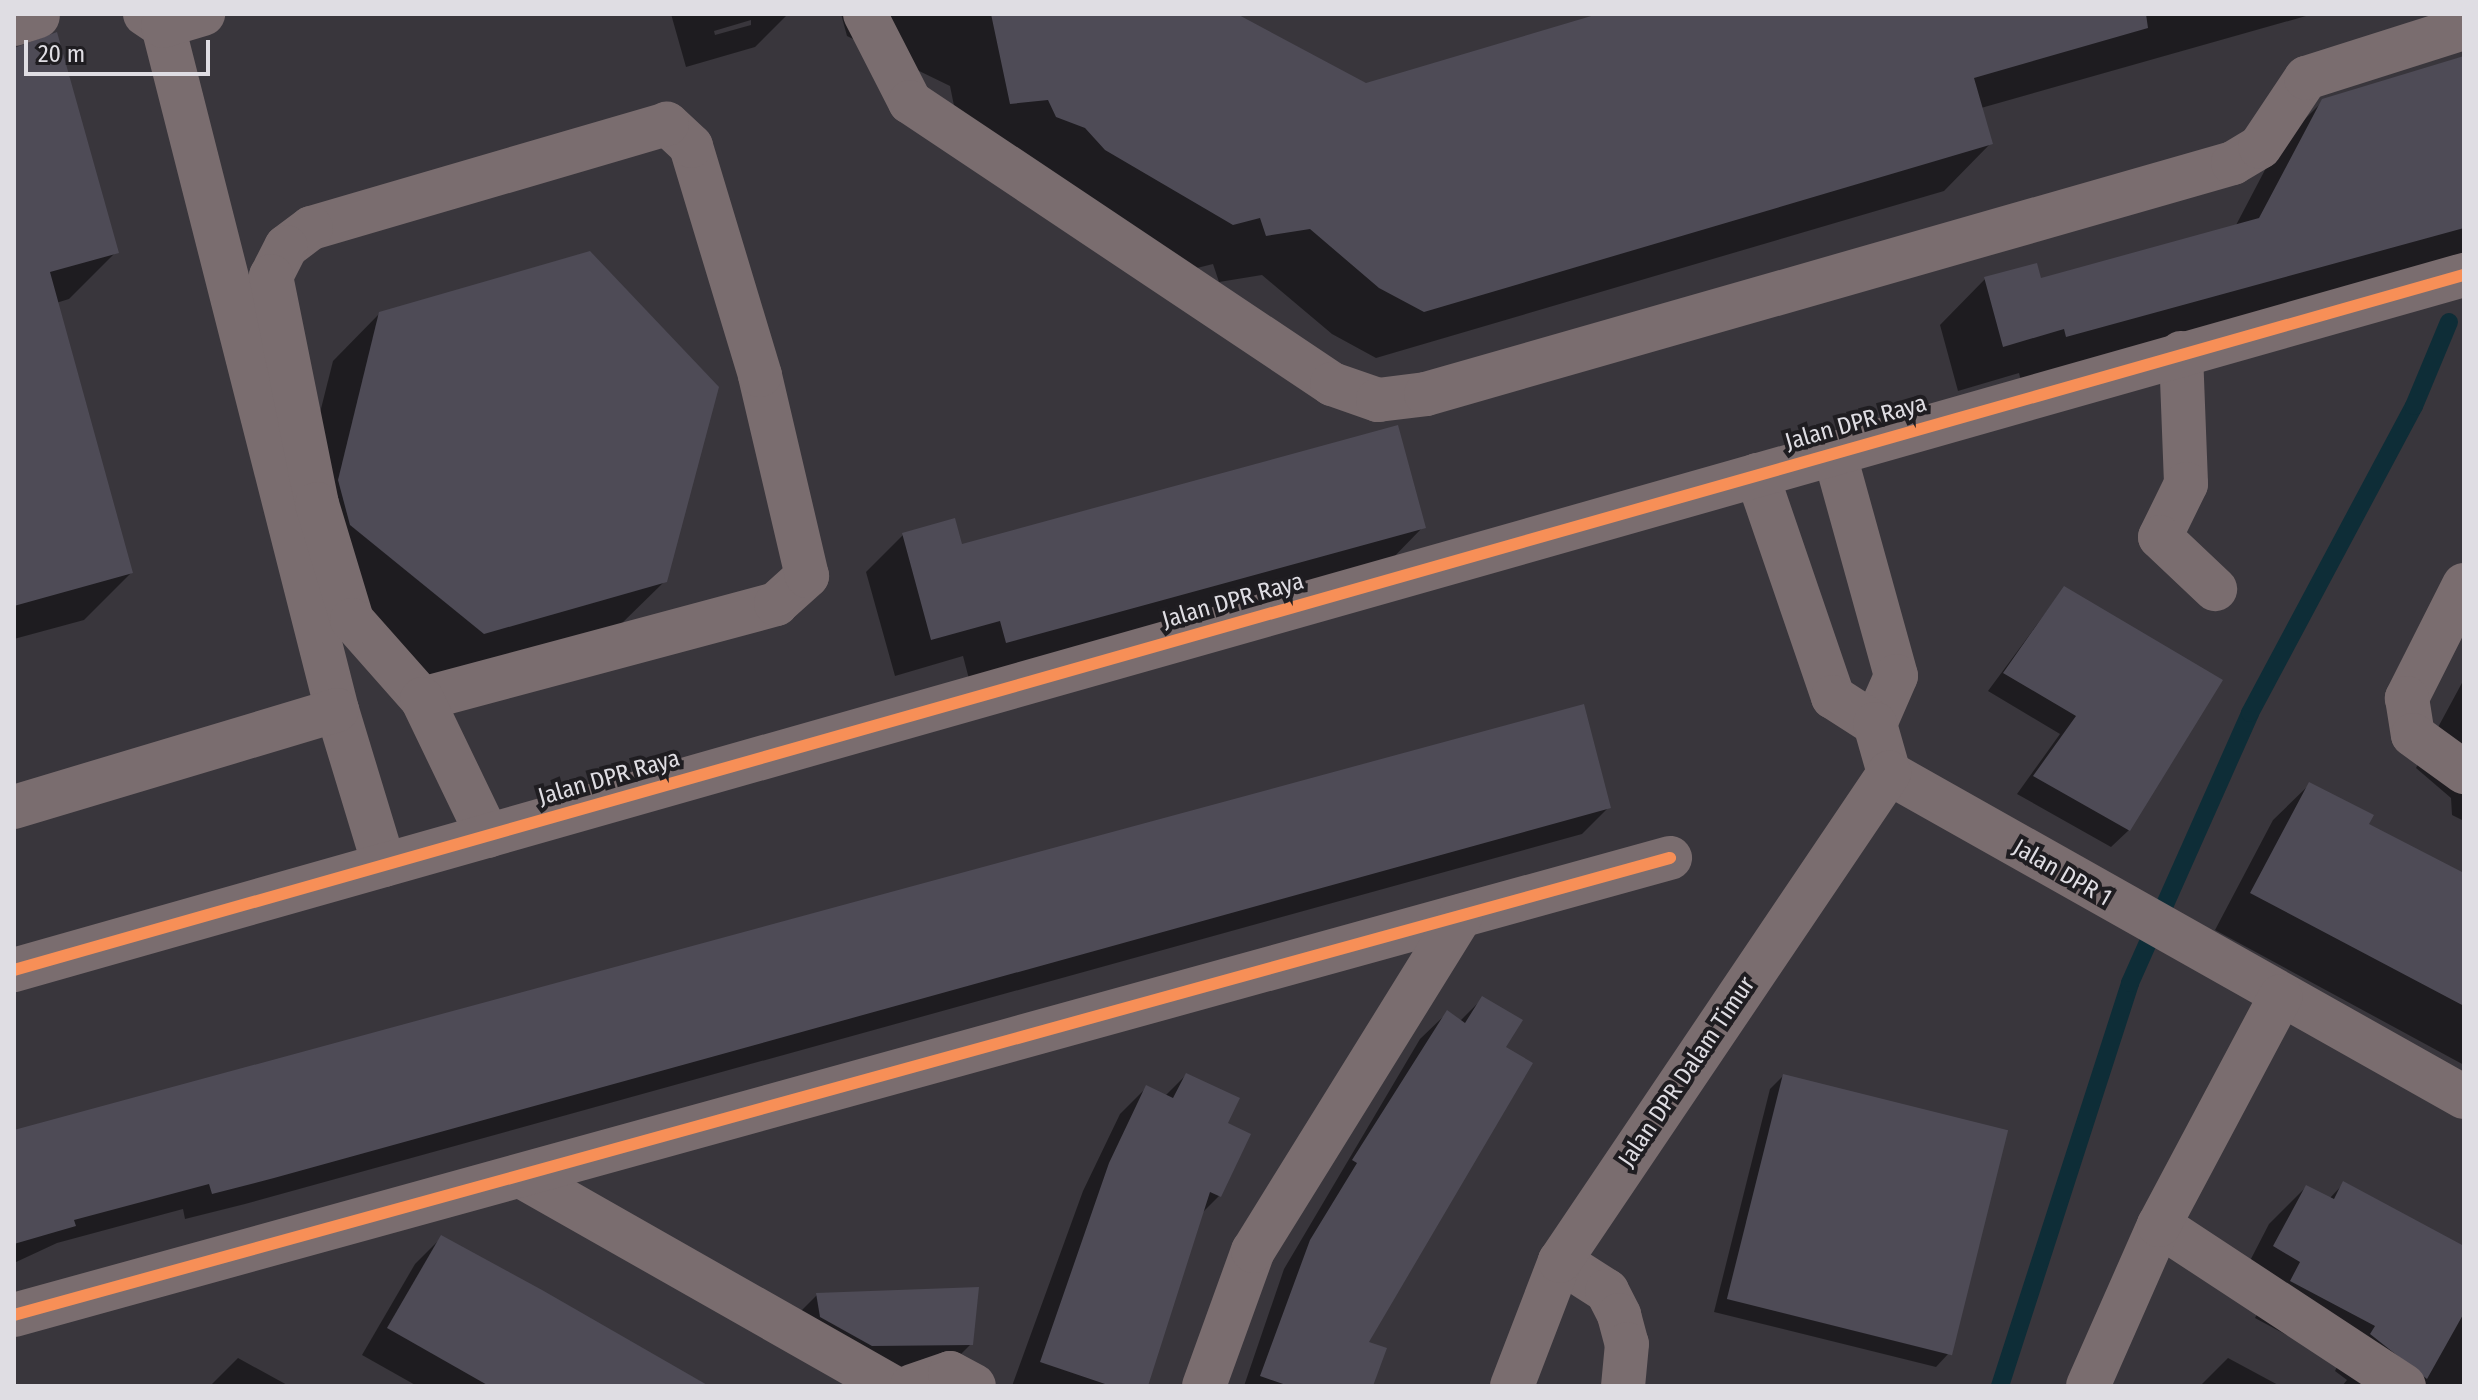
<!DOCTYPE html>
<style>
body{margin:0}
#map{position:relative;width:2478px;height:1400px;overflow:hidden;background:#39363c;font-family:"Fira Sans Condensed",sans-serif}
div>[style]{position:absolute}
.shadow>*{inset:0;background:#0007}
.stream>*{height:18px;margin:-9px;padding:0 9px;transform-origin:9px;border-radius:9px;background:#0e2d37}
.building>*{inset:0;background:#4e4b56;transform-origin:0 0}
.minor>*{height:44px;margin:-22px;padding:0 22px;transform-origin:22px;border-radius:22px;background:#7a6d6f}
.cycleway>*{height:12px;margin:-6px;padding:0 6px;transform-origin:6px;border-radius:6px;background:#f78f57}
span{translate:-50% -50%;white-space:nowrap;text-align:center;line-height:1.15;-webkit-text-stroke:8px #1f1d21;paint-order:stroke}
.street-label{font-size:24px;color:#dfdde3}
.frame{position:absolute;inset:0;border:16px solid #dfdde3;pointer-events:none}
.scale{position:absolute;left:24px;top:40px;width:186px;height:36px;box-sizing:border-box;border:4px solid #dfdde3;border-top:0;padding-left:10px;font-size:24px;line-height:28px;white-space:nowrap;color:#dfdde3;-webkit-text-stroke:6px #1f1d21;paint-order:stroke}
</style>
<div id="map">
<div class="shadow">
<i style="clip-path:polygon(evenodd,671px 14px,788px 14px,755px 47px,686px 67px,671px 14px,751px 20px,751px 25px,715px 35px,714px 31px,751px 20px)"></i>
<i style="clip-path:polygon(841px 14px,1232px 14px,1366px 85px,1610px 14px,2313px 14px,1981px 108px,1991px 143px,1944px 191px,1376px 358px,1332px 334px,1262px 275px,1219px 282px,1213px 264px,1185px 271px,963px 150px,950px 86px,847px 36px)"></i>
<i style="clip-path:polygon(14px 49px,116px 252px,69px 299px,56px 303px,131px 573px,84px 620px,14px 639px)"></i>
<i style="clip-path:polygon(2464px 61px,2464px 252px,2452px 263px,2021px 381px,2019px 373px,1958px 391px,1940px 325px,1985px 279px,2040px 280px,2235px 227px,2277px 147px,2323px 101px)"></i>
<i style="clip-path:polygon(380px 313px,665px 581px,617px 628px,436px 680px,303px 573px,291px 528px,333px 361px)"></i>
<i style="clip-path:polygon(1423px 527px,1387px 564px,969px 679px,963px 656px,895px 676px,866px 572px,903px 535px,961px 547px)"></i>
<i style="clip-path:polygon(2064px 588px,2129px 830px,2111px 847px,2017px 794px,2060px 734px,1988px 691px)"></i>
<i style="clip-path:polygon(2463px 681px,2464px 680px,2464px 821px,2452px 815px,2451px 798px,2416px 768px)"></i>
<i style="clip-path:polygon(2310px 784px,2366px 825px,2464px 875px,2464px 1065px,2215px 930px,2273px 820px)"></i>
<i style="clip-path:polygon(1609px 807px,1582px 834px,245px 1204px,185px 1219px,183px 1209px,57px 1243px,14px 1263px,14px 1135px)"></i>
<i style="clip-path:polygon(1482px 999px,1503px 1047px,1366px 1343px,1371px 1386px,1244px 1386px,1284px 1269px,1420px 1039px,1447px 1013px,1460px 1021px)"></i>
<i style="clip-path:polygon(1186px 1075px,1225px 1124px,1219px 1196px,1201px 1214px,1146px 1386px,1012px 1386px,1083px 1191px,1120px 1114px,1147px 1087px,1165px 1096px)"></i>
<i style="clip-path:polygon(1783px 1076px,1949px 1353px,1936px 1367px,1714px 1312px,1770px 1089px)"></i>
<i style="clip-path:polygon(2344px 1183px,2464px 1247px,2464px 1386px,2342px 1386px,2347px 1380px,2335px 1371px,2339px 1363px,2255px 1318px,2265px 1299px,2238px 1284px,2269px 1224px,2306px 1187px,2329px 1199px)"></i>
<i style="clip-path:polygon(442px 1237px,708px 1386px,417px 1386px,362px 1355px,415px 1264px)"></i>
<i style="clip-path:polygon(817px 1295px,971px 1344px,944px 1371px,844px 1372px,790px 1322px)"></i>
<i style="clip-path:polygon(238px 1358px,289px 1386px,210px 1386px)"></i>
<i style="clip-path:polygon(2228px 1358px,2280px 1386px,2200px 1386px)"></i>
</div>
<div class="stream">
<i style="left:2000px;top:1386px;width:423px;rotate:-72.1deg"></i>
<i style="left:2130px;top:983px;width:295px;rotate:-66deg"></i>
<i style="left:2250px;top:713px;width:348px;rotate:-61.9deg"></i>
<i style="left:2414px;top:406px;width:91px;rotate:-67.4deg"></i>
</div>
<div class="building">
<i style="clip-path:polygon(991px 14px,1237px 14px,1366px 83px,1598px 14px,2146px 14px,2148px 28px,1974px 78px,1993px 144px,1424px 312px,1379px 288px,1310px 229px,1266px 236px,1260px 218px,1233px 225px,1105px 150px,1085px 128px,1056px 117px,1048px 100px,1010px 104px)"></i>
<i style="clip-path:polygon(57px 32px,119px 253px,50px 272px,133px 573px,14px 606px,14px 48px)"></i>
<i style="clip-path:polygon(2464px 56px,2464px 228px,2066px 337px,2064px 329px,2003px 347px,1984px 277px,2037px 263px,2041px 278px,2259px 218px,2322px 99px)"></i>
<i style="clip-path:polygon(590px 251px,719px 387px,667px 582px,484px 634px,350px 525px,338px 480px,379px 312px)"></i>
<i style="clip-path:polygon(1398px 425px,1426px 528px,1006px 643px,1000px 621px,931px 640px,902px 533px,955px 518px,962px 544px)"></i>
<i style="clip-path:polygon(2064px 586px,2223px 680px,2130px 831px,2033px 776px,2076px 716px,2003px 673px)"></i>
<i style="clip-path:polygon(1584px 704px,1611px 808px,274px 1178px,212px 1194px,209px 1184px,74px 1220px,76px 1226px,14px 1244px,14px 1130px)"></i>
<i style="clip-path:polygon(2309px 782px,2374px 815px,2369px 824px,2464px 873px,2464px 1006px,2250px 893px)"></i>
<i style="clip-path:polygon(1482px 996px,1523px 1020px,1506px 1047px,1533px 1063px,1369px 1342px,1387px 1348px,1373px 1386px,1289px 1386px,1260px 1376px,1310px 1240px,1357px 1163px,1352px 1160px,1447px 1010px,1465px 1023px)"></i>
<i style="clip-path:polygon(1186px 1073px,1240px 1098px,1228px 1123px,1251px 1134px,1221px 1197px,1210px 1192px,1148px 1386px,1111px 1386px,1040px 1362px,1109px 1163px,1146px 1085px,1173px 1098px)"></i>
<i style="left:1783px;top:1074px;width:232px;height:232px;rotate:14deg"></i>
<i style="clip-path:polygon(2343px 1181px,2464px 1246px,2464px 1313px,2427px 1379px,2370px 1334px,2375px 1326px,2290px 1281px,2300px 1262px,2273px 1246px,2306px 1185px,2334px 1199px)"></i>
<i style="clip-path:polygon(441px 1235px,542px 1290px,709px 1386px,489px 1386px,387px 1328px)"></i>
<i style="clip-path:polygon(979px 1287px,973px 1345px,872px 1346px,820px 1317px,816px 1293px)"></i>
</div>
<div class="minor">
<i style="left:145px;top:14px;width:22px;rotate:34deg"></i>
<i style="left:163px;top:26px;width:706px;rotate:75.73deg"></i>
<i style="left:337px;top:710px;width:162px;rotate:73.1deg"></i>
<i style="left:865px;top:14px;width:99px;rotate:62.9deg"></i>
<i style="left:910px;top:102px;width:508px;rotate:33.75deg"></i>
<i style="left:1332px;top:384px;width:49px;rotate:19.2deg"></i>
<i style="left:1378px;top:400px;width:48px;rotate:-7.1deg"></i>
<i style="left:1426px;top:394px;width:839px;rotate:-15.97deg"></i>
<i style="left:2233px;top:163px;width:31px;rotate:-31deg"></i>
<i style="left:2260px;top:147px;width:83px;rotate:-56.3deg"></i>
<i style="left:2306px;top:78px;width:166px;rotate:-17.6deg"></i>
<i style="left:14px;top:24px;width:25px;rotate:-18deg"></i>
<i style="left:163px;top:26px;width:42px;rotate:-16.7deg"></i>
<i style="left:2181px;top:353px;width:131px;rotate:87.8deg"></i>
<i style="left:2186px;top:484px;width:59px;rotate:116.1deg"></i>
<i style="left:2160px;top:537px;width:76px;rotate:43.4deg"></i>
<i style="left:1834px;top:452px;width:232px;rotate:74.5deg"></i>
<i style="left:1896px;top:676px;width:52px;rotate:113.6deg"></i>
<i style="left:1757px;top:475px;width:235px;rotate:71.1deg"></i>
<i style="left:1833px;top:697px;width:50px;rotate:32.7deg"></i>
<i style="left:2464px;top:585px;width:127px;rotate:116.8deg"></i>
<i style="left:2407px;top:698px;width:37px;rotate:81deg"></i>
<i style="left:2413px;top:735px;width:63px;rotate:36deg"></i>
<i style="left:422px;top:699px;width:367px;rotate:-15deg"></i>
<i style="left:776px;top:604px;width:42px;rotate:-42.1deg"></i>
<i style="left:807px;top:576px;width:206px;rotate:-103.2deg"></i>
<i style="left:760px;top:375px;width:239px;rotate:-106.8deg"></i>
<i style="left:691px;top:146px;width:33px;rotate:-137deg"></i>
<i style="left:667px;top:124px;width:371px;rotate:163.7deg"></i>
<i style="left:311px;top:228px;width:31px;rotate:143deg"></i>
<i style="left:286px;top:247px;width:33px;rotate:117deg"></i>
<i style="left:271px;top:276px;width:233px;rotate:78.6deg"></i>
<i style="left:317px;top:504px;width:121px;rotate:73.2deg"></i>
<i style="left:352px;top:620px;width:106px;rotate:48.5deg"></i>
<i style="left:422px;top:699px;width:152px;rotate:64.3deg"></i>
<i style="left:1875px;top:724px;width:51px;rotate:74.1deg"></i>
<i style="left:1889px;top:773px;width:660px;rotate:29.4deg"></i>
<i style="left:14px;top:807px;width:337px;rotate:-16.7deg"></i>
<i style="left:14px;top:970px;width:2547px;rotate:-15.84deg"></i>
<i style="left:521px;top:1176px;width:425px;rotate:29.6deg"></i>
<i style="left:2159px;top:1225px;width:293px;rotate:33.3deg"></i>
<i style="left:1560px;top:1261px;width:56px;rotate:32.6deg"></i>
<i style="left:1607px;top:1291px;width:27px;rotate:63deg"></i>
<i style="left:1619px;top:1315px;width:30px;rotate:75deg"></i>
<i style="left:1627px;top:1344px;width:42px;rotate:95.4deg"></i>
<i style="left:14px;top:1315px;width:1718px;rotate:-15.43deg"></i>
<i style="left:912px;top:1386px;width:40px;rotate:-18.9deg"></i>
<i style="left:950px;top:1373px;width:27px;rotate:28deg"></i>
<i style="left:1204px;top:1386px;width:144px;rotate:-70.1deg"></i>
<i style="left:1253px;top:1251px;width:394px;rotate:-58.2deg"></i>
<i style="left:1512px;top:1386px;width:134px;rotate:-69deg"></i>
<i style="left:1560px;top:1261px;width:589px;rotate:-56.01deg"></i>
<i style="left:2088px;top:1386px;width:176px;rotate:-66.2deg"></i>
<i style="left:2159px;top:1225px;width:259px;rotate:-62deg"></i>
</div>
<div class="cycleway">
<i style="left:14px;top:970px;width:2547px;rotate:-15.84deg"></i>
<i style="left:14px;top:1315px;width:1718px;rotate:-15.43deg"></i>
</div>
<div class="street-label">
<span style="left:1856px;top:423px;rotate:-16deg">Jalan DPR Raya</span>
<span style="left:1233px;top:601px;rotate:-16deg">Jalan DPR Raya</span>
<span style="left:609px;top:778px;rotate:-16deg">Jalan DPR Raya</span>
<span style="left:2062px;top:873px;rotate:30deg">Jalan DPR 1</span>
<span style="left:1687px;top:1072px;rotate:-56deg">Jalan DPR Dalam Timur</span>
</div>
<div class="frame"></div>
<div class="scale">20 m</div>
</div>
